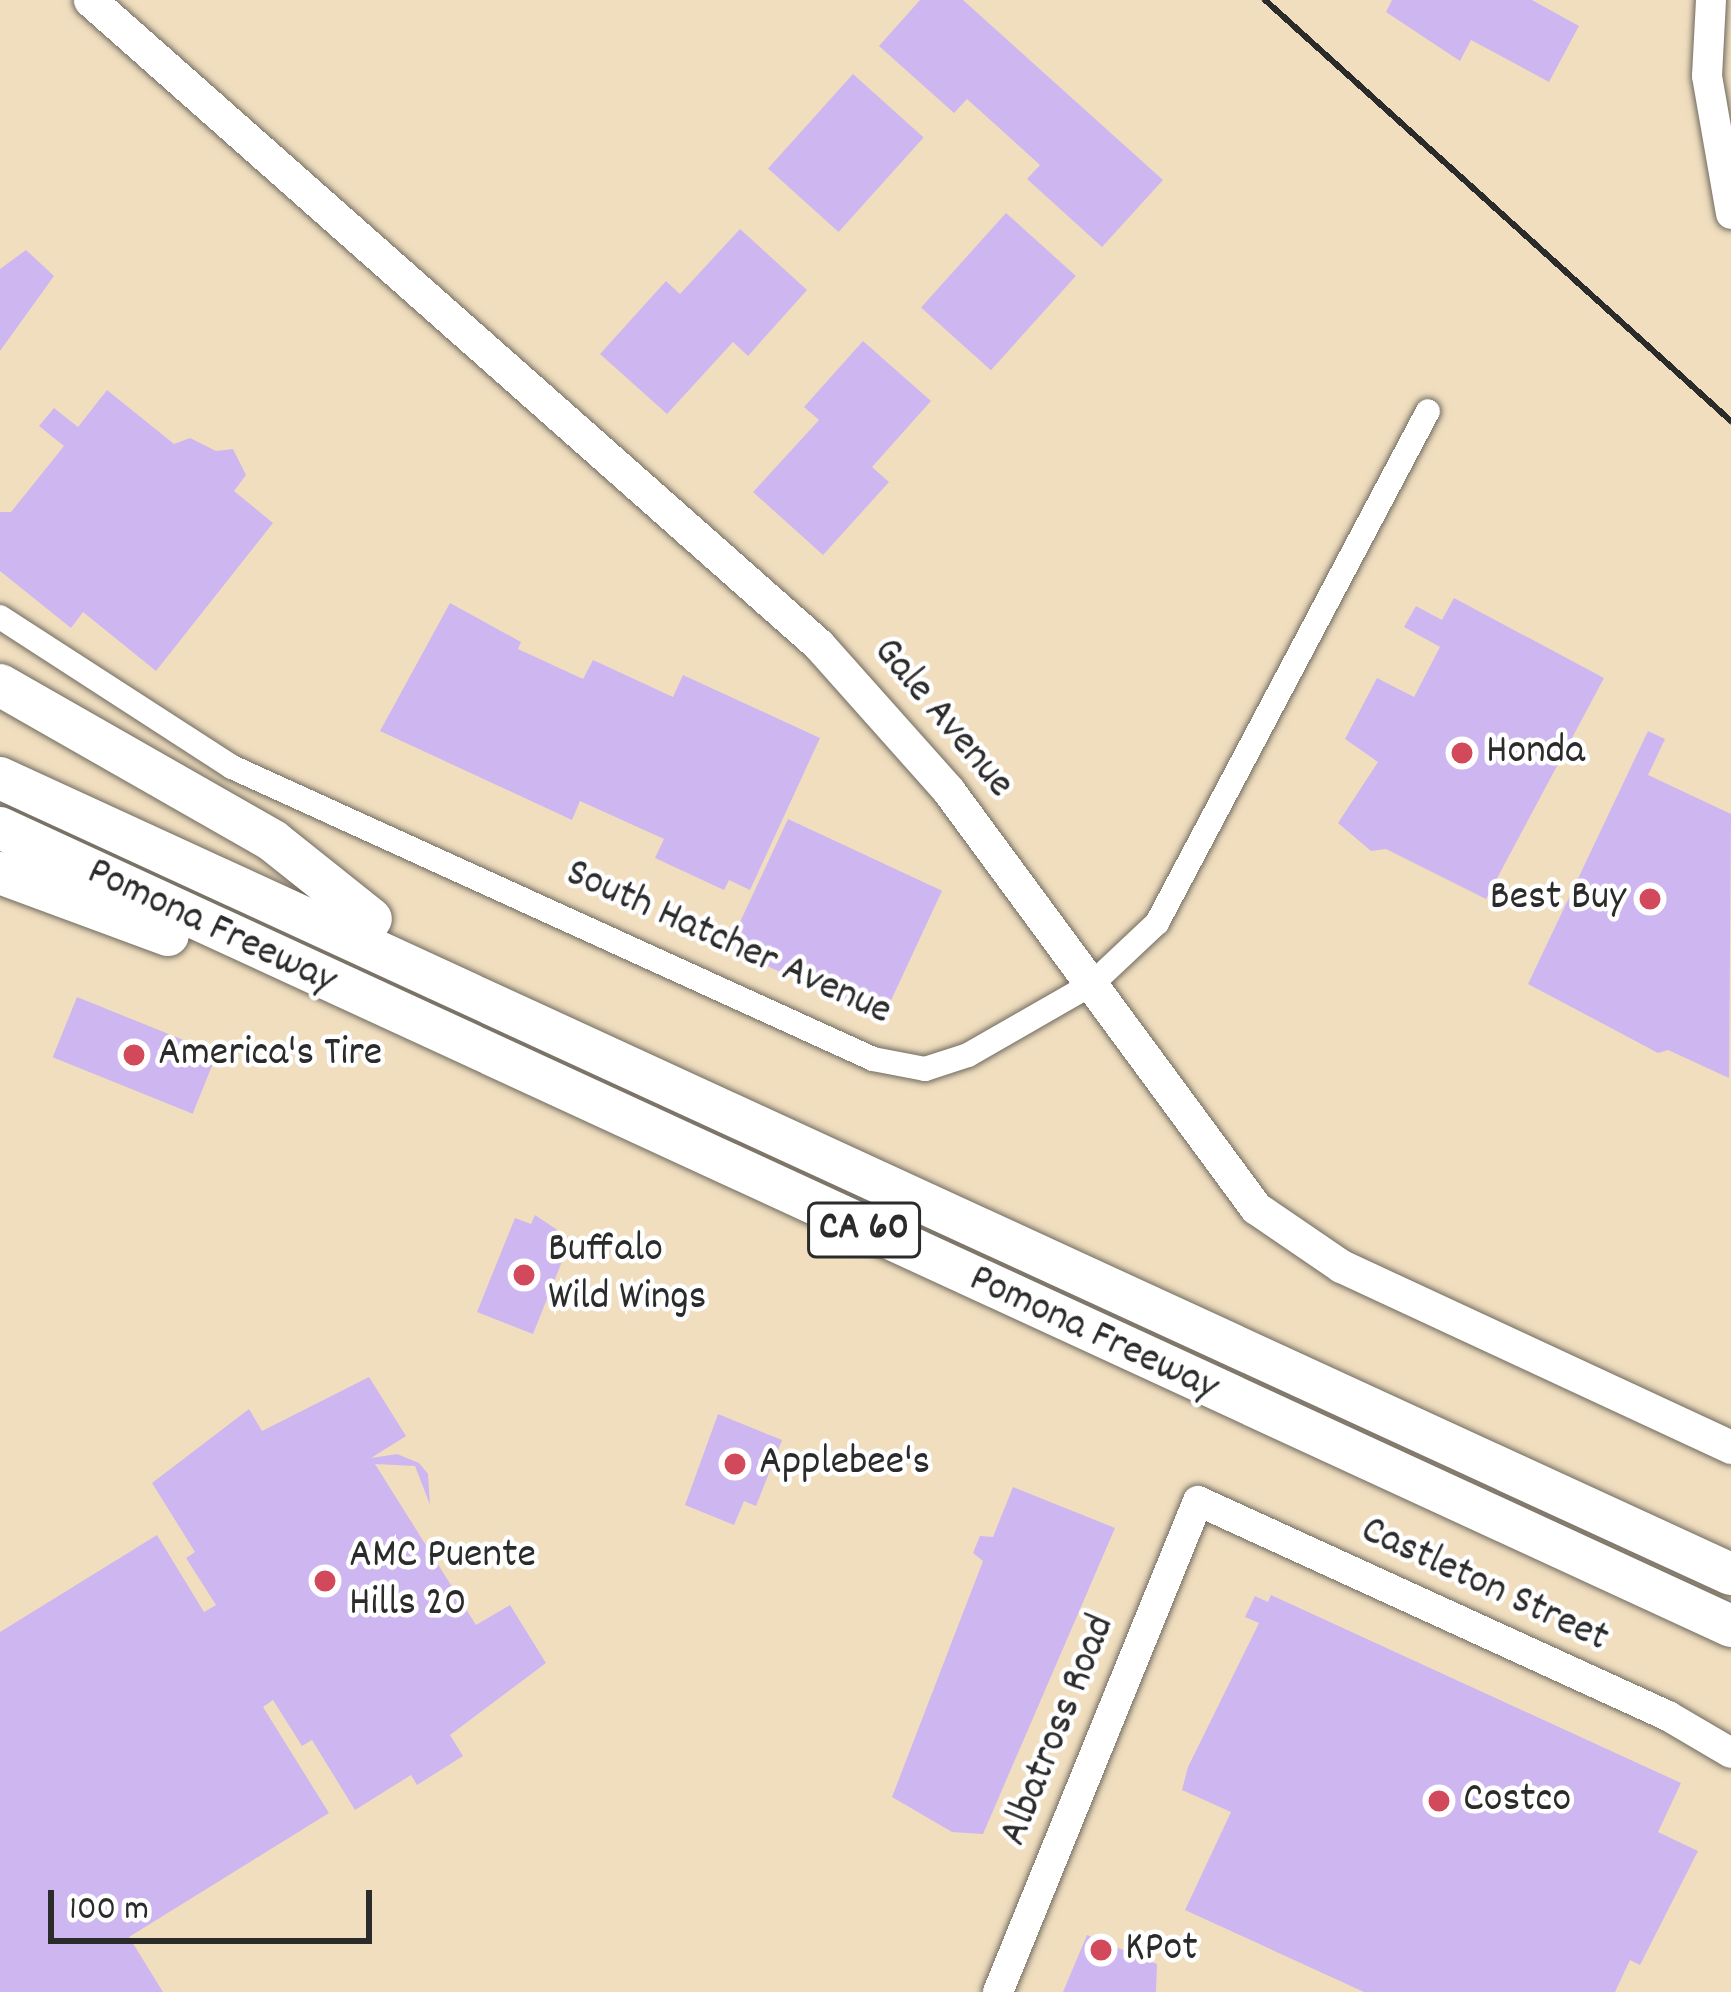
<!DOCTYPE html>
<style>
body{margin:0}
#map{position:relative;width:1731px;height:1992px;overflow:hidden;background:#f0debf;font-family:Dekko,sans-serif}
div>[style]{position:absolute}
.building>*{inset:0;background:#ceb7f1;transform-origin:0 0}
.roads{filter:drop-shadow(0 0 3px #706a5f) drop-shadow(0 0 3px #706a5f)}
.minor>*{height:24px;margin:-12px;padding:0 12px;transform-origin:12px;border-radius:12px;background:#fff}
.tertiary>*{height:30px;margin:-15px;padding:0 15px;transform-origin:15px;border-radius:15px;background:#fff}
.secondary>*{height:33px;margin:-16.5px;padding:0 16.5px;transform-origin:16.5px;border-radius:16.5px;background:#fff}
.motorway>*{height:42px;margin:-21px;padding:0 21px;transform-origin:21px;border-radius:21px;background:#fff}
.rail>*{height:6px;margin:-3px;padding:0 3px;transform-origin:3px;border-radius:3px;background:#2b2b2b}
.dots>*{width:33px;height:33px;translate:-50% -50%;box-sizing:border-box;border:6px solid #fff;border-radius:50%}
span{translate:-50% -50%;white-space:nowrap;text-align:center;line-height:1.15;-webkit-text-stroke:9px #fff;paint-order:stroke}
.shield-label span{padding:3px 9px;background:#fff;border:3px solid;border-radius:9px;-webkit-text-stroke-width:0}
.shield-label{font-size:39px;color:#2b2b2b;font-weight:700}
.street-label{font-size:42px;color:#2b2b2b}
.poi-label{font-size:42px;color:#2b2b2b}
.left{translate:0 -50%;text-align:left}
.right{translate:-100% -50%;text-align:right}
.scale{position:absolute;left:48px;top:1890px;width:324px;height:54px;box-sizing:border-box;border:6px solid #2b2b2b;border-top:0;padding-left:15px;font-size:36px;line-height:42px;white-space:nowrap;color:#2b2b2b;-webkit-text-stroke:9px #fff;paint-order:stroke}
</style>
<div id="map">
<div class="building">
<i style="clip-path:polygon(920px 0,963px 0,1163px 180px,1102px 247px,1027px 179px,1040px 165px,967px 99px,954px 113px,879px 46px)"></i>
<i style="clip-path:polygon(1392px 0,1532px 0,1579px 26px,1549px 82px,1471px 40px,1460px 61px,1386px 12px)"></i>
<i style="left:853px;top:74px;width:95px;height:127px;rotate:42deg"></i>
<i style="left:1006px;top:213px;width:94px;height:127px;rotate:42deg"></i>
<i style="clip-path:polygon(740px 229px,807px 290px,748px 356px,733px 342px,667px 414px,600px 354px,666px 281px,680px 294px)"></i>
<i style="clip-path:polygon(26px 250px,54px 276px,0 351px,0 269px)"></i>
<i style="clip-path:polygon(863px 341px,931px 401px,872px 467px,889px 482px,823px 555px,753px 492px,819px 420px,804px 407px)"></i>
<i style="clip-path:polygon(107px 390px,174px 444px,190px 438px,216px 451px,233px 449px,246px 475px,234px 491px,273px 523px,156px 671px,83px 612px,71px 628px,0 571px,0 512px,11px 512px,64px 446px,39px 426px,54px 408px,78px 427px)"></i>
<i style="clip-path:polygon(1454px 598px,1604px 678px,1486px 899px,1386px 849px,1371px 851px,1338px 823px,1378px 762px,1345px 739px,1377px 678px,1414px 697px,1440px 647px,1404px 627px,1416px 606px,1442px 620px)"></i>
<i style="clip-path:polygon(450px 603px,521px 642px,518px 649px,583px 679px,593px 660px,673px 697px,683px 675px,820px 738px,750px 890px,729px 880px,724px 890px,655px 858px,664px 839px,580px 801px,572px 820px,380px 731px)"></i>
<i style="clip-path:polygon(1648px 731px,1665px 739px,1648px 775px,1731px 814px,1729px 1078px,1668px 1050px,1658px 1053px,1528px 984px)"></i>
<i style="left:788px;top:819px;width:170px;height:142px;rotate:25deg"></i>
<i style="left:77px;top:997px;width:151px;height:65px;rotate:22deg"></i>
<i style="clip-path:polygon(535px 1215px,571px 1239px,533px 1334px,477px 1312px,515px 1218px,531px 1224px)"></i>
<i style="clip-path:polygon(369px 1377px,406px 1436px,371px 1458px,397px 1454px,419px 1463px,428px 1474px,430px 1505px,415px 1466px,375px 1464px,476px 1625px,510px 1605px,546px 1663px,450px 1735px,463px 1756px,417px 1785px,411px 1775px,355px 1810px,312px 1740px,302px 1746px,273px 1700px,263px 1707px,329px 1813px,129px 1937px,163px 1992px,0 1992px,0 1632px,157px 1535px,204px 1612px,216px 1605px,186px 1558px,195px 1552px,152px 1483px,249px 1409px,262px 1431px)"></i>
<i style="clip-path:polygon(718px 1414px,782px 1440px,756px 1506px,744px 1501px,734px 1525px,685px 1505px)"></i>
<i style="clip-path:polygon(1013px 1487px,1115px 1528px,983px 1834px,952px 1832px,892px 1797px,983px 1561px,973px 1553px,980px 1536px,993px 1537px)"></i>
<i style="clip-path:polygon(1271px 1595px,1681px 1783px,1658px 1832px,1698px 1851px,1640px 1965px,1630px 1960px,1615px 1992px,1364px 1992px,1185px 1910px,1231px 1812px,1182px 1790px,1188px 1767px,1259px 1623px,1245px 1617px,1255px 1596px,1268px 1602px)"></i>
<i style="clip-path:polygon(1087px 1935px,1157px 1964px,1156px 1992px,1063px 1992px)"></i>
</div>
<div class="roads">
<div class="minor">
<i style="left:0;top:617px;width:276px;rotate:32.9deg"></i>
<i style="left:232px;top:767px;width:704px;rotate:24.49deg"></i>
<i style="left:873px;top:1059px;width:53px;rotate:10.9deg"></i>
<i style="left:925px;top:1069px;width:45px;rotate:-18deg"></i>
<i style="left:968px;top:1055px;width:143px;rotate:-29.8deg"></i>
<i style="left:1092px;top:984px;width:89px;rotate:-43.2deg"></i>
<i style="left:1157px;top:923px;width:579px;rotate:-62.11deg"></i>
</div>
<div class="tertiary">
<i style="left:1711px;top:0;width:76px;rotate:93deg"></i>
<i style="left:1707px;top:76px;width:140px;rotate:80.1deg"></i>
<i style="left:998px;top:1992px;width:530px;rotate:-67.84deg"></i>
<i style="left:1198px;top:1501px;width:517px;rotate:24.58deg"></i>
<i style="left:1668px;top:1716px;width:73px;rotate:30.4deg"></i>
</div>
<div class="secondary">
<i style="left:90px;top:0;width:973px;rotate:41.5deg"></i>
<i style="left:819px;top:645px;width:194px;rotate:48.3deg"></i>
<i style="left:948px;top:790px;width:519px;rotate:53.62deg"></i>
<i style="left:1256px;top:1208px;width:103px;rotate:34.3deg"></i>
<i style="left:1341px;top:1266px;width:430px;rotate:24.9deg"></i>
</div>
<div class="motorway">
<i style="left:0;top:685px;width:314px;rotate:29.7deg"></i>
<i style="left:273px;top:841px;width:125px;rotate:38.5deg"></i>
<i style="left:0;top:778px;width:1905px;rotate:24.7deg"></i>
<i style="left:0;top:828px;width:1906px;rotate:24.75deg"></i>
<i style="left:0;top:873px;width:179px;rotate:20.3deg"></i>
</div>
</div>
<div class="rail">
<i style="left:1265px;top:0;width:628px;rotate:42.1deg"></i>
</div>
<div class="dots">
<i style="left:1462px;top:753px;background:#d1495b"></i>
<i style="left:1650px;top:899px;background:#d1495b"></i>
<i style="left:134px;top:1055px;background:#d1495b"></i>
<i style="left:524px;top:1275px;background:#d1495b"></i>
<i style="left:735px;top:1464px;background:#d1495b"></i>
<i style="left:325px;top:1581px;background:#d1495b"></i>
<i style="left:1439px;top:1801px;background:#d1495b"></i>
<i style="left:1101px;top:1950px;background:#d1495b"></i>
</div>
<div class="shield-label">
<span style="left:864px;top:1230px">CA 60</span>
</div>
<div class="street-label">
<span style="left:942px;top:719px;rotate:50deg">Gale Avenue</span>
<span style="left:211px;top:928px;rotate:25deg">Pomona Freeway</span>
<span style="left:728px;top:944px;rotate:24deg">South Hatcher Avenue</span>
<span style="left:1093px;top:1335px;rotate:25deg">Pomona Freeway</span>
<span style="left:1484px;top:1586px;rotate:25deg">Castleton Street</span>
<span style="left:1059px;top:1731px;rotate:-68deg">Albatross Road</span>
</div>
<div class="poi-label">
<span class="left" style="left:1486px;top:753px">Honda</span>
<span class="right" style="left:1626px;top:899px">Best Buy</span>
<span class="left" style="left:158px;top:1055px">America's Tire</span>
<span class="left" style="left:548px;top:1275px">Buffalo<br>Wild Wings</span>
<span class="left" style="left:759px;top:1464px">Applebee's</span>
<span class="left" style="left:349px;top:1581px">AMC Puente<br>Hills 20</span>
<span class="left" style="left:1463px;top:1801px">Costco</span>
<span class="left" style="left:1125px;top:1950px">KPot</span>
</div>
<div class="scale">100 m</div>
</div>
